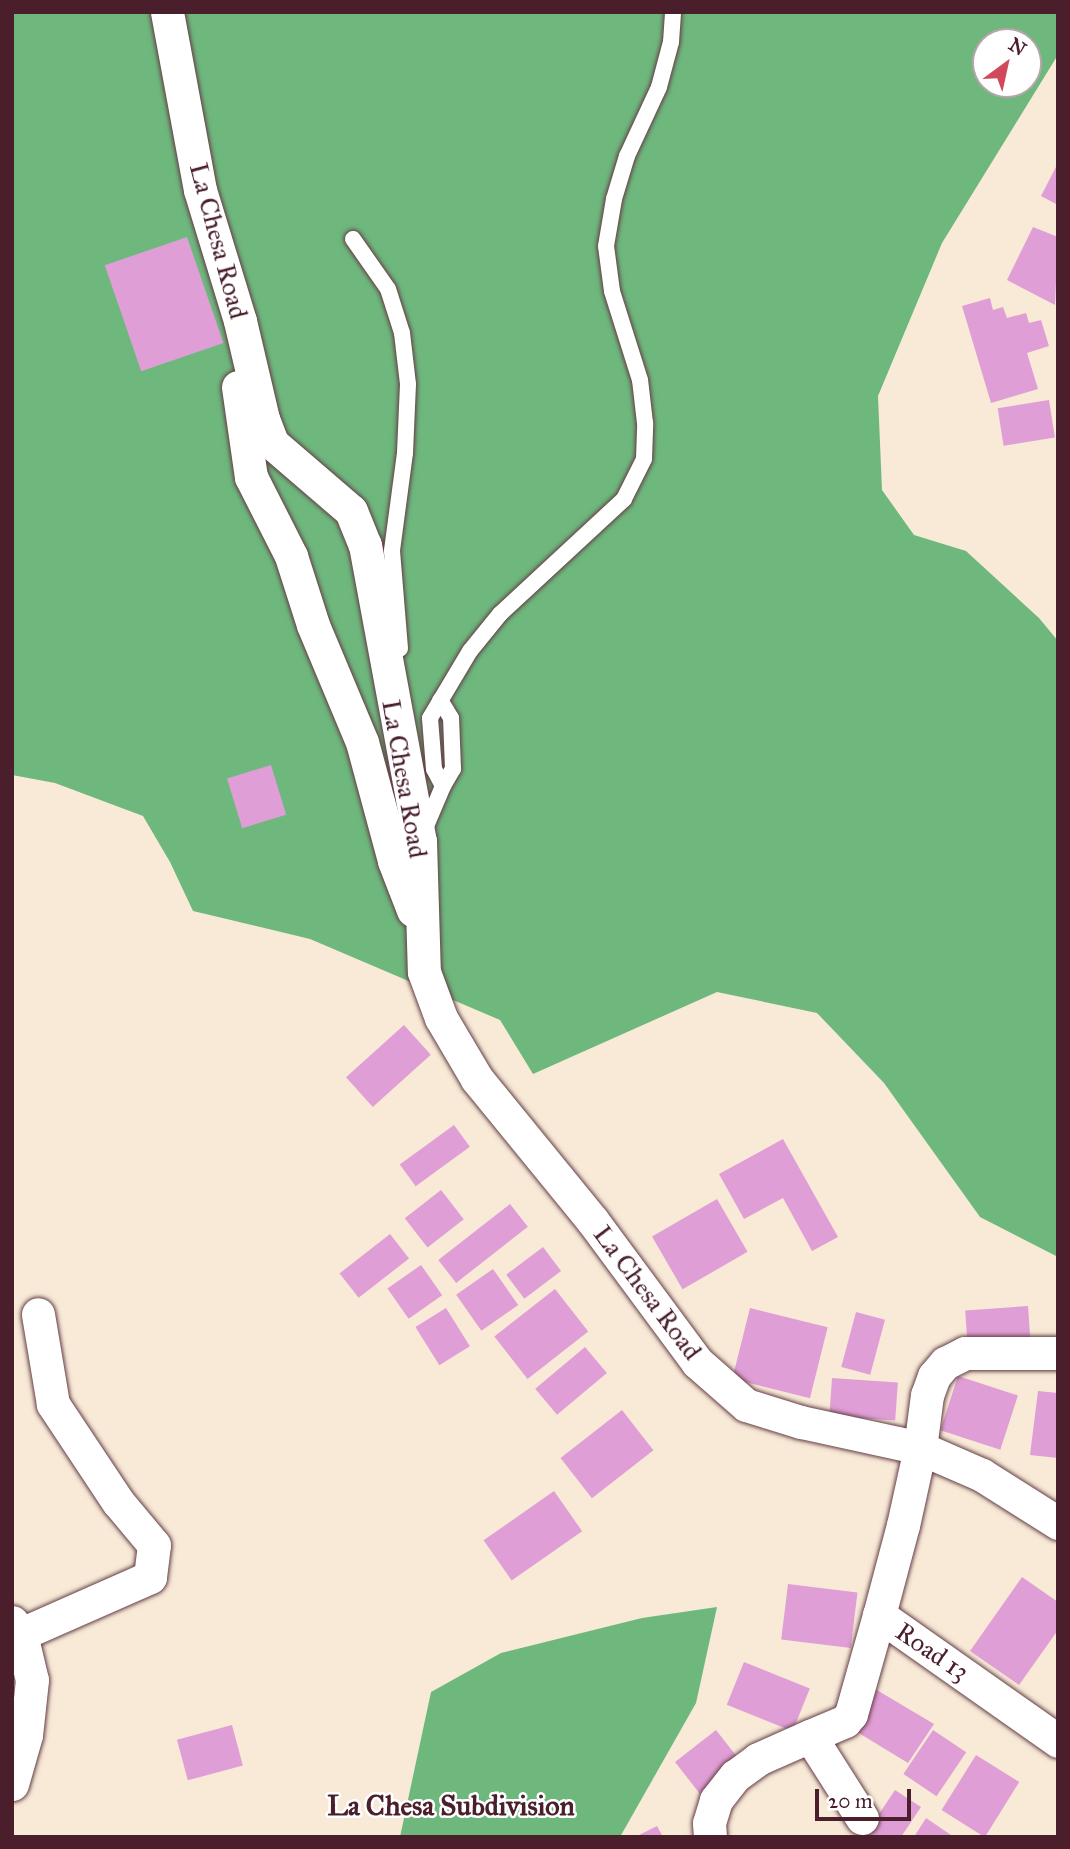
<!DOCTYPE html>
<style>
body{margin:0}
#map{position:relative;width:1070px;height:1849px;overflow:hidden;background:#f8ead7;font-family:"IM FELL Great Primer",serif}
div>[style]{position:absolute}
.forest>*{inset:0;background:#6eb87e}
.building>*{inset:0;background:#e09ed6;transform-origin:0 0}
.roads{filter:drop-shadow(0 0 2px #643d45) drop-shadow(0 0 2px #643d45)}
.lane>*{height:16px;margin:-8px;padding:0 8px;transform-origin:8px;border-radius:8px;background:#fff}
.street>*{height:33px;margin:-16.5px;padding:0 16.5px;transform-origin:16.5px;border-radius:16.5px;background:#fff}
span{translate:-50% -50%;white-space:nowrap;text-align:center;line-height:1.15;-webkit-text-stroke:5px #fff;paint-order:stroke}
.street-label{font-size:26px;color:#4a1f2b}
.neighbourhood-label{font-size:28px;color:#4a1f2b;font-weight:700}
.frame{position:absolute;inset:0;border:14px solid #4a1f2b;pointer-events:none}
.north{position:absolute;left:972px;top:28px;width:70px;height:70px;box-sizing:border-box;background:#fff;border:2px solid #b7a5aa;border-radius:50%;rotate:33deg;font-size:19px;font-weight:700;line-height:28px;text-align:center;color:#4a1f2b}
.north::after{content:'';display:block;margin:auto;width:24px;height:32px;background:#d1495b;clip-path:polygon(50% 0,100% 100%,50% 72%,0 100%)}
.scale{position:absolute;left:815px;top:1789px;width:96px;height:32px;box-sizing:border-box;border:4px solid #4a1f2b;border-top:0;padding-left:9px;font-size:21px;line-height:24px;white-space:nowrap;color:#4a1f2b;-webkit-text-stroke:5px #fff;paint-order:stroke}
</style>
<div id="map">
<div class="forest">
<i style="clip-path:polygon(evenodd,12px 12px,1058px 12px,1056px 58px,942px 243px,878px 396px,882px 490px,914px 535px,966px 551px,1039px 618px,1058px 641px,1058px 1257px,980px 1217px,884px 1083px,817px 1013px,717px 992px,533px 1074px,500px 1020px,310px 939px,193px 911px,170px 862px,143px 816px,55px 783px,12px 775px,12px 12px,986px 42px,1028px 42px,1028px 84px,986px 84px,986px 42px)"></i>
<i style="clip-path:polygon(717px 1607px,696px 1703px,620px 1837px,400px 1837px,431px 1692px,501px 1653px,642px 1618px)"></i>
</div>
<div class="building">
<i style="clip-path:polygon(1058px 163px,1058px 205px,1041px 196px)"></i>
<i style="clip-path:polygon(1033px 227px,1058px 237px,1055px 305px,1007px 280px)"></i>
<i style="left:187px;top:237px;width:112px;height:87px;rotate:71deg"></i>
<i style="clip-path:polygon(990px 298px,993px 310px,1003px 307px,1007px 318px,1026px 313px,1029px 323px,1041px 320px,1049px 346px,1027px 353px,1038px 389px,991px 403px,962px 306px)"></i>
<i style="left:1049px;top:400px;width:38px;height:52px;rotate:81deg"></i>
<i style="left:271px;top:765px;width:52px;height:46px;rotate:73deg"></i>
<i style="left:404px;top:1025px;width:40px;height:78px;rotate:48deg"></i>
<i style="left:454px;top:1125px;width:27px;height:67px;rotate:54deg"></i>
<i style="clip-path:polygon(783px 1139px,838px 1237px,812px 1251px,783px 1198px,744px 1219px,719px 1174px)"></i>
<i style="left:441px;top:1190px;width:37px;height:46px;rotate:52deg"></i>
<i style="left:717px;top:1199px;width:61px;height:75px;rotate:60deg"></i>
<i style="left:510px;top:1204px;width:29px;height:91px;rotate:52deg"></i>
<i style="left:390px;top:1234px;width:31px;height:64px;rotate:52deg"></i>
<i style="left:543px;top:1247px;width:30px;height:46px;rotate:53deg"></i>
<i style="left:421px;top:1265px;width:37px;height:41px;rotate:55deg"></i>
<i style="left:493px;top:1269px;width:44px;height:45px;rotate:55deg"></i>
<i style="left:555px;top:1289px;width:54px;height:77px;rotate:52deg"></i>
<i style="left:1028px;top:1306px;width:41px;height:63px;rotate:86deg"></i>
<i style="left:446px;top:1308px;width:45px;height:36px;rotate:58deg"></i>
<i style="left:750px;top:1308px;width:80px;height:73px;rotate:14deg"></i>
<i style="left:856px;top:1312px;width:30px;height:57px;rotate:15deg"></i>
<i style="left:585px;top:1347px;width:34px;height:65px;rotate:50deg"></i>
<i style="left:958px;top:1376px;width:63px;height:57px;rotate:18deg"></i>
<i style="left:832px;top:1378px;width:66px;height:38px;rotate:4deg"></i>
<i style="clip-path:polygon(1038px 1391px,1058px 1393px,1058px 1458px,1030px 1455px)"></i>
<i style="left:622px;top:1410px;width:51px;height:78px;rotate:52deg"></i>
<i style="left:554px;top:1491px;width:49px;height:86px;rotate:55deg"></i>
<i style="clip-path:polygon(1022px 1577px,1058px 1602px,1058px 1630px,1019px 1685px,970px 1651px)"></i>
<i style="left:788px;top:1584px;width:70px;height:56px;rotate:7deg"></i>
<i style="left:744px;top:1662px;width:71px;height:46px;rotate:22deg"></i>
<i style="clip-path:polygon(865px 1683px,934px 1724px,908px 1763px,857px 1732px)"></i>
<i style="left:232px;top:1725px;width:42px;height:57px;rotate:75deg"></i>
<i style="left:716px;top:1730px;width:47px;height:52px;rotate:52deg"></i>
<i style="left:933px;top:1730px;width:40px;height:53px;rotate:34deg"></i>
<i style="left:976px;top:1755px;width:51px;height:65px;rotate:32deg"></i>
<i style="clip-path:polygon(895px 1790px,921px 1807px,901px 1837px,867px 1837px,865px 1835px)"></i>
<i style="clip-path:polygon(926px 1818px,954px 1837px,914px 1837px)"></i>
<i style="clip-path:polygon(657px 1826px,663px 1837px,635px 1837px)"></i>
</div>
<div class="roads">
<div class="lane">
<i style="left:353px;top:239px;width:61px;rotate:55deg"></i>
<i style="left:388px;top:289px;width:46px;rotate:72.3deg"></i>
<i style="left:402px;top:333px;width:51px;rotate:83.3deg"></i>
<i style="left:408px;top:384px;width:69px;rotate:92.5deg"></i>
<i style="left:405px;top:453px;width:99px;rotate:97.6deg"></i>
<i style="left:392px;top:551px;width:98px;rotate:85.3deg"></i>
<i style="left:443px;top:786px;width:19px;rotate:-118deg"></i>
<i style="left:434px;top:769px;width:51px;rotate:-94.5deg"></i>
<i style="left:430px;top:718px;width:78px;rotate:-59.2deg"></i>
<i style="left:470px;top:651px;width:48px;rotate:-51deg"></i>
<i style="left:500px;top:614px;width:169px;rotate:-42.8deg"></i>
<i style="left:624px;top:499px;width:45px;rotate:-63.4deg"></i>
<i style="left:644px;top:459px;width:36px;rotate:-88deg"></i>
<i style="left:645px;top:423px;width:43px;rotate:-96.6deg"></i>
<i style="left:640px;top:380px;width:93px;rotate:-107.5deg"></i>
<i style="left:612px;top:291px;width:45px;rotate:-97.6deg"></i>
<i style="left:606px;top:246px;width:48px;rotate:-80.3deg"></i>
<i style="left:614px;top:199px;width:45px;rotate:-73.2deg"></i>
<i style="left:627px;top:156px;width:76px;rotate:-65.1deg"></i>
<i style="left:659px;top:87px;width:47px;rotate:-75.1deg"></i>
<i style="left:671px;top:42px;width:30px;rotate:-86deg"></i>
<i style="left:424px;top:831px;width:49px;rotate:-67.1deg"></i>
<i style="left:443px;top:786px;width:20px;rotate:-60deg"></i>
<i style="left:453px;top:769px;width:51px;rotate:-92.2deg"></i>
<i style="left:451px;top:718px;width:21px;rotate:-121deg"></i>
</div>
<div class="street">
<i style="left:167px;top:12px;width:181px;rotate:79.5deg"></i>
<i style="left:200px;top:190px;width:137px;rotate:73deg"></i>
<i style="left:240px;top:321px;width:101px;rotate:76.8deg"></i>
<i style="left:263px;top:419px;width:26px;rotate:69deg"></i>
<i style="left:272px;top:443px;width:104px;rotate:40.7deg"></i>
<i style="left:351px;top:511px;width:37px;rotate:68deg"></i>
<i style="left:365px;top:545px;width:301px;rotate:79.5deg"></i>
<i style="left:420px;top:841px;width:131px;rotate:88.3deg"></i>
<i style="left:424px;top:972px;width:49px;rotate:69.7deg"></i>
<i style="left:441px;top:1018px;width:71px;rotate:59.5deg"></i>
<i style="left:477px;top:1079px;width:182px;rotate:50.8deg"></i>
<i style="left:592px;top:1220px;width:177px;rotate:53.5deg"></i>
<i style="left:697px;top:1362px;width:65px;rotate:41.3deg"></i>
<i style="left:746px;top:1405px;width:58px;rotate:17.2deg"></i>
<i style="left:801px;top:1422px;width:122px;rotate:12.3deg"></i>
<i style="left:920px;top:1448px;width:68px;rotate:23.5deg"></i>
<i style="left:982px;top:1475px;width:90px;rotate:32.3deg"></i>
<i style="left:238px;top:387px;width:91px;rotate:81.8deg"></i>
<i style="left:251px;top:477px;width:89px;rotate:63.1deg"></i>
<i style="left:291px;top:556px;width:72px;rotate:72.3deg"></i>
<i style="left:313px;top:625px;width:127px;rotate:67.3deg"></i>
<i style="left:362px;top:742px;width:123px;rotate:74.9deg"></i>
<i style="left:394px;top:861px;width:53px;rotate:68.8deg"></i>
<i style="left:1058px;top:1353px;width:93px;rotate:180deg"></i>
<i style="left:965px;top:1353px;width:22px;rotate:153deg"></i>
<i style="left:945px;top:1363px;width:17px;rotate:130deg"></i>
<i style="left:934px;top:1376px;width:20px;rotate:110deg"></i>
<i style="left:927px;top:1395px;width:53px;rotate:97.5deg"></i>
<i style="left:920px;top:1448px;width:79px;rotate:102.4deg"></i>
<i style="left:903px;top:1525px;width:93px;rotate:104.9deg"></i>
<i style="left:879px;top:1615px;width:219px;rotate:35.1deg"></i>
<i style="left:12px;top:1622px;width:15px;rotate:53deg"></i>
<i style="left:21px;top:1634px;width:47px;rotate:76.6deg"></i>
<i style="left:32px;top:1680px;width:55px;rotate:96.2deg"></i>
<i style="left:26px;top:1735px;width:51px;rotate:105.9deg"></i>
<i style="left:21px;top:1634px;width:141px;rotate:-23.8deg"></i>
<i style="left:150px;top:1577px;width:32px;rotate:-83deg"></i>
<i style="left:154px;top:1545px;width:56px;rotate:-129.9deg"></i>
<i style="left:118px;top:1502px;width:118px;rotate:-123.6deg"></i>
<i style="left:53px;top:1404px;width:91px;rotate:-99.5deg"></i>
<i style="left:862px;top:1818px;width:97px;rotate:-122.4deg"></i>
<i style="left:810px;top:1736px;width:38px;rotate:-23deg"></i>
<i style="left:845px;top:1721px;width:9px;rotate:-49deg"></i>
<i style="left:851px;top:1714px;width:103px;rotate:-74.2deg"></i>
<i style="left:710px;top:1837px;width:14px;rotate:-94deg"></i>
<i style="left:709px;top:1823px;width:24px;rotate:-73deg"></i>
<i style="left:716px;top:1800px;width:31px;rotate:-52deg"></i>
<i style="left:735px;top:1776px;width:29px;rotate:-36deg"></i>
<i style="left:758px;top:1759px;width:57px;rotate:-23.9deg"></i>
</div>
</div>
<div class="street-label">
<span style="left:218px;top:241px;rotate:75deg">La Chesa Road</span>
<span style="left:404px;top:779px;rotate:80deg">La Chesa Road</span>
<span style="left:647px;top:1293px;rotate:53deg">La Chesa Road</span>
<span style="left:932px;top:1652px;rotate:34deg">Road 13</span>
</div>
<div class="neighbourhood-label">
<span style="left:451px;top:1806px">La Chesa Subdivision</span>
</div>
<div class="frame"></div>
<div class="north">N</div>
<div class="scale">20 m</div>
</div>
